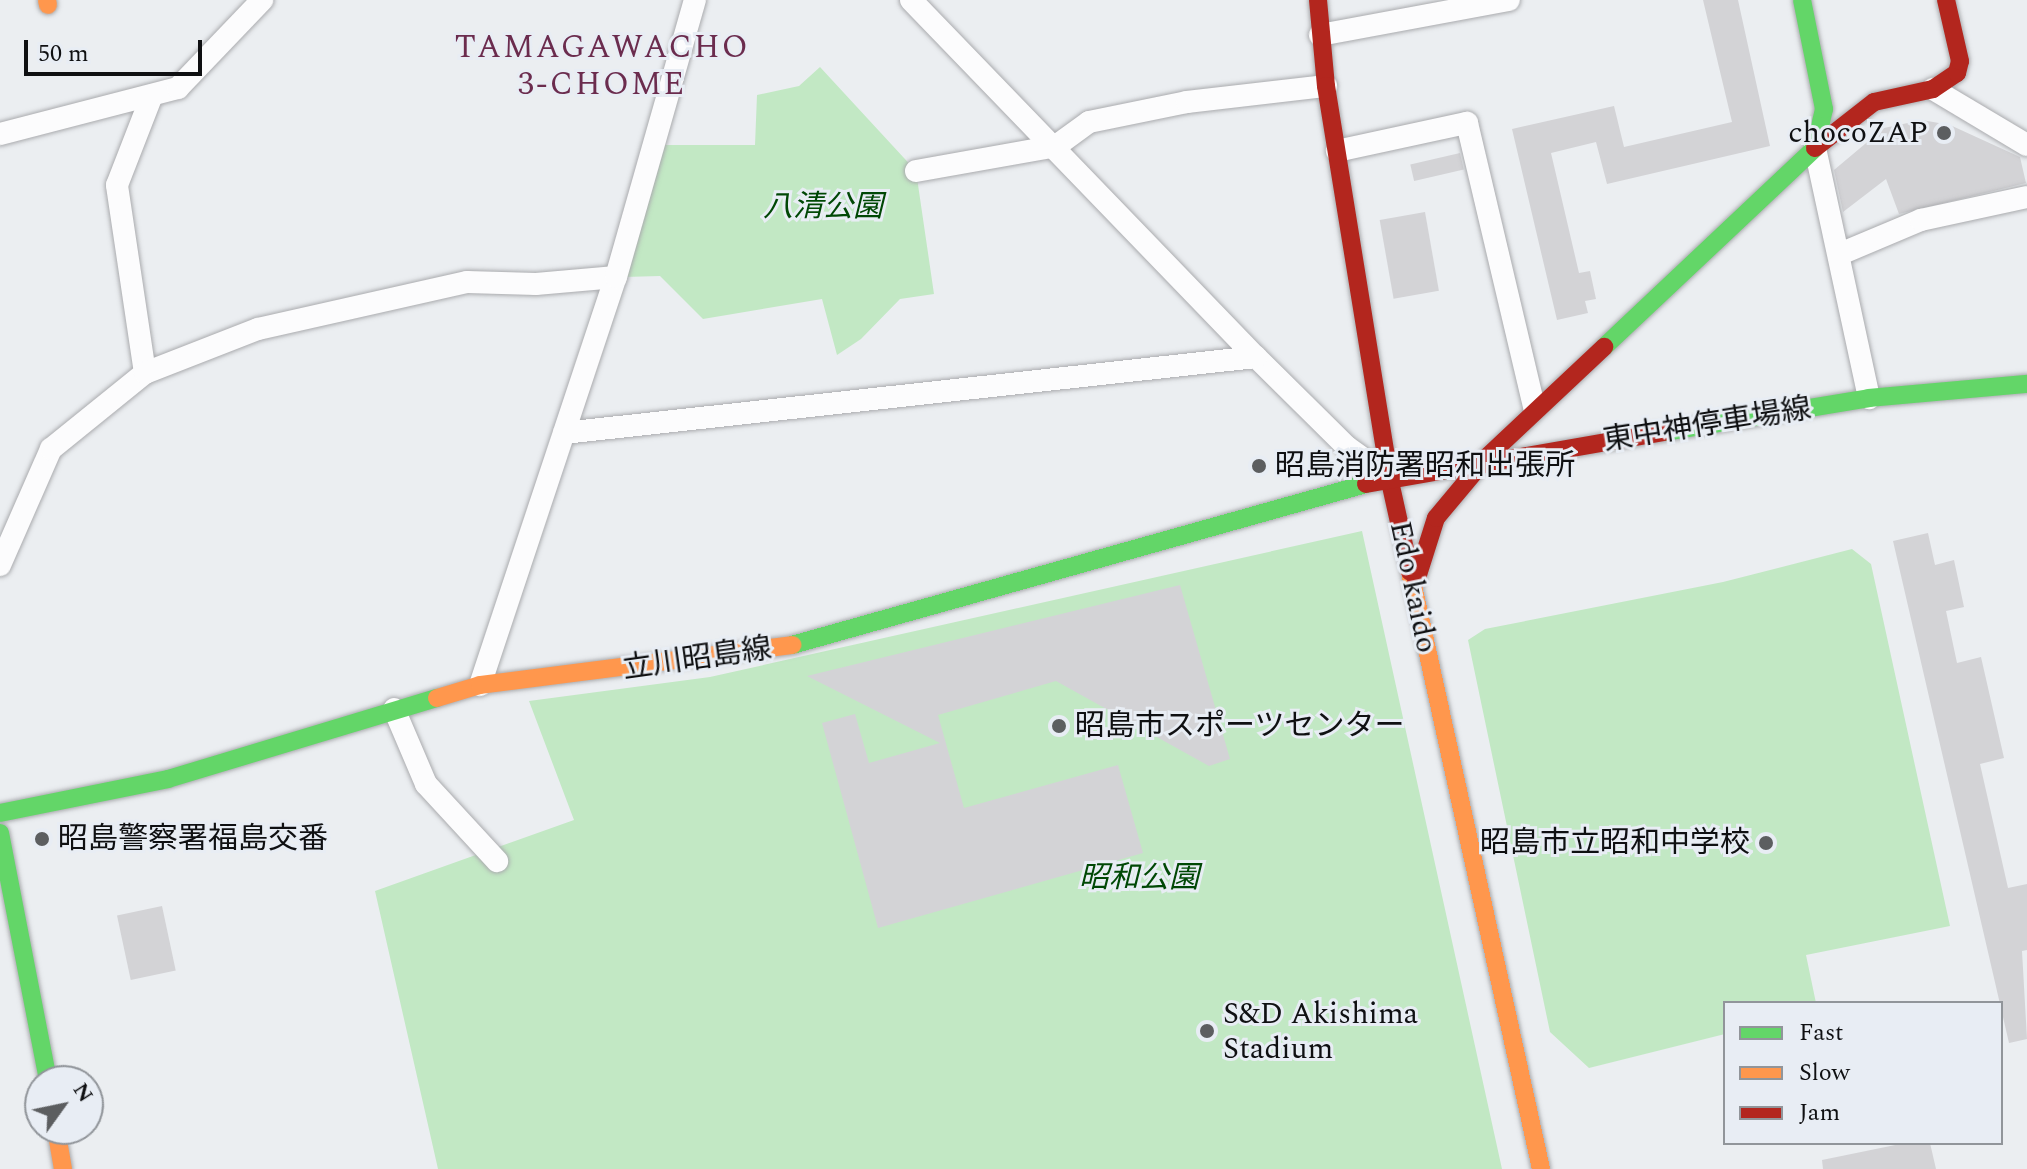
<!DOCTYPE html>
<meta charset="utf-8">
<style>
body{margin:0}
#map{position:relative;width:2027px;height:1169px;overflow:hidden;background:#ebeef1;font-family:Spectral,"Noto Sans JP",serif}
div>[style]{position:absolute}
.green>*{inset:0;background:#c2e8c4}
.building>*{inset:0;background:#d3d3d6;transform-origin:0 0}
.roads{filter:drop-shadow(0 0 2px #aaabae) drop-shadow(0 0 2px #aaabae)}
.street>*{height:22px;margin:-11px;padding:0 11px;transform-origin:11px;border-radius:11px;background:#fcfcfd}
.fast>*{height:18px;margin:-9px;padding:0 9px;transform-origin:9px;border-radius:9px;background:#63d668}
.slow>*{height:18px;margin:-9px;padding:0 9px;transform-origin:9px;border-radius:9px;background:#ff974d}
.jam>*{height:18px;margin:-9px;padding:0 9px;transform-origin:9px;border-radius:9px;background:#b3261e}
.dots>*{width:22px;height:22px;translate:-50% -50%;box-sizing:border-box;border:4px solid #e8edf4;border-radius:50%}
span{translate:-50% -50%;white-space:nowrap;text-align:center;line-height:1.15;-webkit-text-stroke:6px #e8edf4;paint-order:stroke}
.poi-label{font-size:30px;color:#0f1012}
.right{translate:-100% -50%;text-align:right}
.left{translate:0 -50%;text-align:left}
.park-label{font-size:30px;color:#004805;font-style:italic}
.street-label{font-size:30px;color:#0f1012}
.neighbourhood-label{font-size:32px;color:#6b2c4e;letter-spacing:2px}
.legend{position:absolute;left:1723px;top:1001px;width:280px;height:144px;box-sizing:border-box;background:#e8edf4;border:2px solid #91959a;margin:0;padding:10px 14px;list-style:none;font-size:24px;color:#0f1012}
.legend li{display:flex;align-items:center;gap:16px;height:40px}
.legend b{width:40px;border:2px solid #91959a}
.north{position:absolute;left:24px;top:1065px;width:80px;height:80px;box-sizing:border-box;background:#e8edf4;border:2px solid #91959a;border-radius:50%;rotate:57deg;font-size:22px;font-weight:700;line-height:32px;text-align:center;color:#0f1012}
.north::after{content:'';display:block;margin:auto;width:28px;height:36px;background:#5c5e60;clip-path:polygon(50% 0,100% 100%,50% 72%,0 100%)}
.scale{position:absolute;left:24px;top:40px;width:178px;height:36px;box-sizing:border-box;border:4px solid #0f1012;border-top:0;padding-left:10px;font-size:24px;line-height:28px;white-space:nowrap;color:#0f1012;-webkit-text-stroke:6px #e8edf4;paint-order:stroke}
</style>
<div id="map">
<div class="green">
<i style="clip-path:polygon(820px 67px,916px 171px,934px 294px,900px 299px,861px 339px,837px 355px,822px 299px,703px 319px,660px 276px,624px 277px,663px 145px,755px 145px,757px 95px,799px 86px)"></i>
<i style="clip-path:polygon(1362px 531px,1502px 1169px,438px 1169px,375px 891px,574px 820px,529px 701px,710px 677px)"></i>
<i style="clip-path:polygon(1852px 549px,1871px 564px,1950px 926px,1806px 955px,1816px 1003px,1725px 1003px,1725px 1034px,1589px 1068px,1550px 1032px,1468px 640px,1485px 629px,1723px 582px)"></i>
</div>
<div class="building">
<i style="clip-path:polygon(1703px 0,1738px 0,1770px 146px,1607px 184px,1596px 142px,1551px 153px,1579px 273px,1590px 271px,1596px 299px,1585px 301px,1588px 313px,1557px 320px,1512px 129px,1614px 106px,1624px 147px,1732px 122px)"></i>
<i style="clip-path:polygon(1922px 120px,1950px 125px,2020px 157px,2026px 183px,1899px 214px,1886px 179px,1843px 212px,1834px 170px,1884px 128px)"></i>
<i style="left:1460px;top:153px;width:17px;height:51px;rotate:77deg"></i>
<i style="left:1425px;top:212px;width:80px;height:46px;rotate:80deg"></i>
<i style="clip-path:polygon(1928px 533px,1935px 565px,1954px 560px,1964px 607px,1946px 611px,1957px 663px,1981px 657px,2004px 758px,1980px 764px,2008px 888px,2027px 884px,2027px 950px,2022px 951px,2027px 1039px,2009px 1043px,1893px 541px)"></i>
<i style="clip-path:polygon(1180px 585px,1230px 759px,1209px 766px,1056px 681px,938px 715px,964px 808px,1118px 765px,1143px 853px,878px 928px,822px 723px,855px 714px,869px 763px,940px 743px,807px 676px)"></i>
<i style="left:162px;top:906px;width:66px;height:46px;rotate:78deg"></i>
<i style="clip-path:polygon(1905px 1143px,1930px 1143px,1936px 1169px,1823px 1169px,1822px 1160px)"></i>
</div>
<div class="roads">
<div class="street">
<i style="left:911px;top:0;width:496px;rotate:46deg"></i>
<i style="left:1256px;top:357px;width:128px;rotate:44.7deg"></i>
<i style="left:1347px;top:447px;width:52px;rotate:35.5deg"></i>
<i style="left:1320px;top:35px;width:192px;rotate:-10.5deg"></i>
<i style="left:1933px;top:89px;width:109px;rotate:30.8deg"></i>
<i style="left:0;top:134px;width:184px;rotate:-14.5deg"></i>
<i style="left:178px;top:88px;width:122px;rotate:-46.3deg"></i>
<i style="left:1815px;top:148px;width:256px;rotate:77.8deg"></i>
<i style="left:1337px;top:151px;width:133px;rotate:-12.2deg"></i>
<i style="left:1467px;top:123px;width:292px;rotate:76.7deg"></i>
<i style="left:916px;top:171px;width:142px;rotate:-10.1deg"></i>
<i style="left:1056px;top:146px;width:41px;rotate:-36deg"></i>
<i style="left:1089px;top:122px;width:100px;rotate:-11.5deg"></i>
<i style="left:1187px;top:102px;width:140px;rotate:-6.6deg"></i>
<i style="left:1840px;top:254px;width:88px;rotate:-22.8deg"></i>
<i style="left:1921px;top:220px;width:108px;rotate:-12.2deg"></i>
<i style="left:145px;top:373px;width:190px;rotate:-98.5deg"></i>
<i style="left:117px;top:185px;width:93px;rotate:-68.7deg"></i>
<i style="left:564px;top:433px;width:696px;rotate:-6.27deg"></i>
<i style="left:0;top:565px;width:127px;rotate:-66.3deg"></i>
<i style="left:51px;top:449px;width:121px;rotate:-39deg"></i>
<i style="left:145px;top:373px;width:121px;rotate:-21.3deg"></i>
<i style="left:258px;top:329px;width:214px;rotate:-12.7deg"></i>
<i style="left:467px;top:282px;width:69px;rotate:1.7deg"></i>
<i style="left:536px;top:284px;width:80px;rotate:-5deg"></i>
<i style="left:480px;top:685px;width:430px;rotate:-71.6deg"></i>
<i style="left:616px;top:277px;width:288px;rotate:-74.1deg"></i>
<i style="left:394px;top:709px;width:82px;rotate:66.9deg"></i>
<i style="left:426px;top:784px;width:105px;rotate:47.3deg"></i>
</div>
<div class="fast">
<i style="left:1604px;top:347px;width:290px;rotate:-43.3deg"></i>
<i style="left:1815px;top:148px;width:40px;rotate:-77deg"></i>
<i style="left:1824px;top:109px;width:111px;rotate:-101.4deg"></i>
<i style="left:1664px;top:432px;width:208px;rotate:-9.4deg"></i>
<i style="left:1869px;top:398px;width:159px;rotate:-5.1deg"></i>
<i style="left:792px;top:645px;width:596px;rotate:-15.67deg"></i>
<i style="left:0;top:813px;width:171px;rotate:-11.4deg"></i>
<i style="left:168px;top:779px;width:281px;rotate:-16.8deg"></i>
<i style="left:0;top:833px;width:253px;rotate:79deg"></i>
</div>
<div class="slow">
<i style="left:47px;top:0;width:5px;rotate:79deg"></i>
<i style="left:1410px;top:572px;width:611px;rotate:77.62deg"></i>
<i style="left:437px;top:698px;width:45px;rotate:-16.8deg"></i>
<i style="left:480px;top:685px;width:315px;rotate:-7.3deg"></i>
<i style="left:56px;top:1129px;width:41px;rotate:80.1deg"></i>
</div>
<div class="jam">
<i style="left:1318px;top:0;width:86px;rotate:84.7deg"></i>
<i style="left:1326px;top:86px;width:396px;rotate:80.8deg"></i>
<i style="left:1389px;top:477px;width:97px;rotate:77.5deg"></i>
<i style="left:1815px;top:148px;width:75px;rotate:-37.9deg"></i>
<i style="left:1874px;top:102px;width:60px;rotate:-12.4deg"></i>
<i style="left:1933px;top:89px;width:29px;rotate:-34deg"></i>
<i style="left:1957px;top:73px;width:12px;rotate:-76deg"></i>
<i style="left:1960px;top:61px;width:63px;rotate:-102.9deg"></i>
<i style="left:1366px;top:484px;width:303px;rotate:-9.9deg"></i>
<i style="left:1416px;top:581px;width:66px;rotate:-72.4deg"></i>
<i style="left:1436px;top:518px;width:80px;rotate:-50.1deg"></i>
<i style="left:1487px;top:457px;width:161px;rotate:-43.2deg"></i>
</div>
</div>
<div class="dots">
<i style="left:1944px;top:133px;background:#5c5e60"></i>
<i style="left:1259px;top:466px;background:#5c5e60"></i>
<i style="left:1059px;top:726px;background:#5c5e60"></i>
<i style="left:42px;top:839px;background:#5c5e60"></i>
<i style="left:1766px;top:843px;background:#5c5e60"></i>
<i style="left:1207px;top:1031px;background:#5c5e60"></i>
</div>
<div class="poi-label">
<span class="right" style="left:1928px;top:133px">chocoZAP</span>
<span class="left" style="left:1275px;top:466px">昭島消防署昭和出張所</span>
<span class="left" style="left:1075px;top:726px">昭島市スポーツセンター</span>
<span class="left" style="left:58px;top:839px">昭島警察署福島交番</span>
<span class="right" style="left:1750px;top:843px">昭島市立昭和中学校</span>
<span class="left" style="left:1223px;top:1031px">S&amp;D Akishima<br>Stadium</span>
</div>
<div class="park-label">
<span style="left:823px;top:207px">八清公園</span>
<span style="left:1139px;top:878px">昭和公園</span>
</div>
<div class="street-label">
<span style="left:1707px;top:425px;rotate:-9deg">東中神停車場線</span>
<span style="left:1413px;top:587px;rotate:78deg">Edo kaido</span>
<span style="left:697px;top:659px;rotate:-8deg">立川昭島線</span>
</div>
<div class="neighbourhood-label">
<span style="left:602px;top:67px">TAMAGAWACHO<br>3-CHOME</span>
</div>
<ul class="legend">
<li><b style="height:10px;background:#63d668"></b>Fast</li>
<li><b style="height:10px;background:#ff974d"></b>Slow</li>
<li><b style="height:10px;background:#b3261e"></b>Jam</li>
</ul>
<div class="north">N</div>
<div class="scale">50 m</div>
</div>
